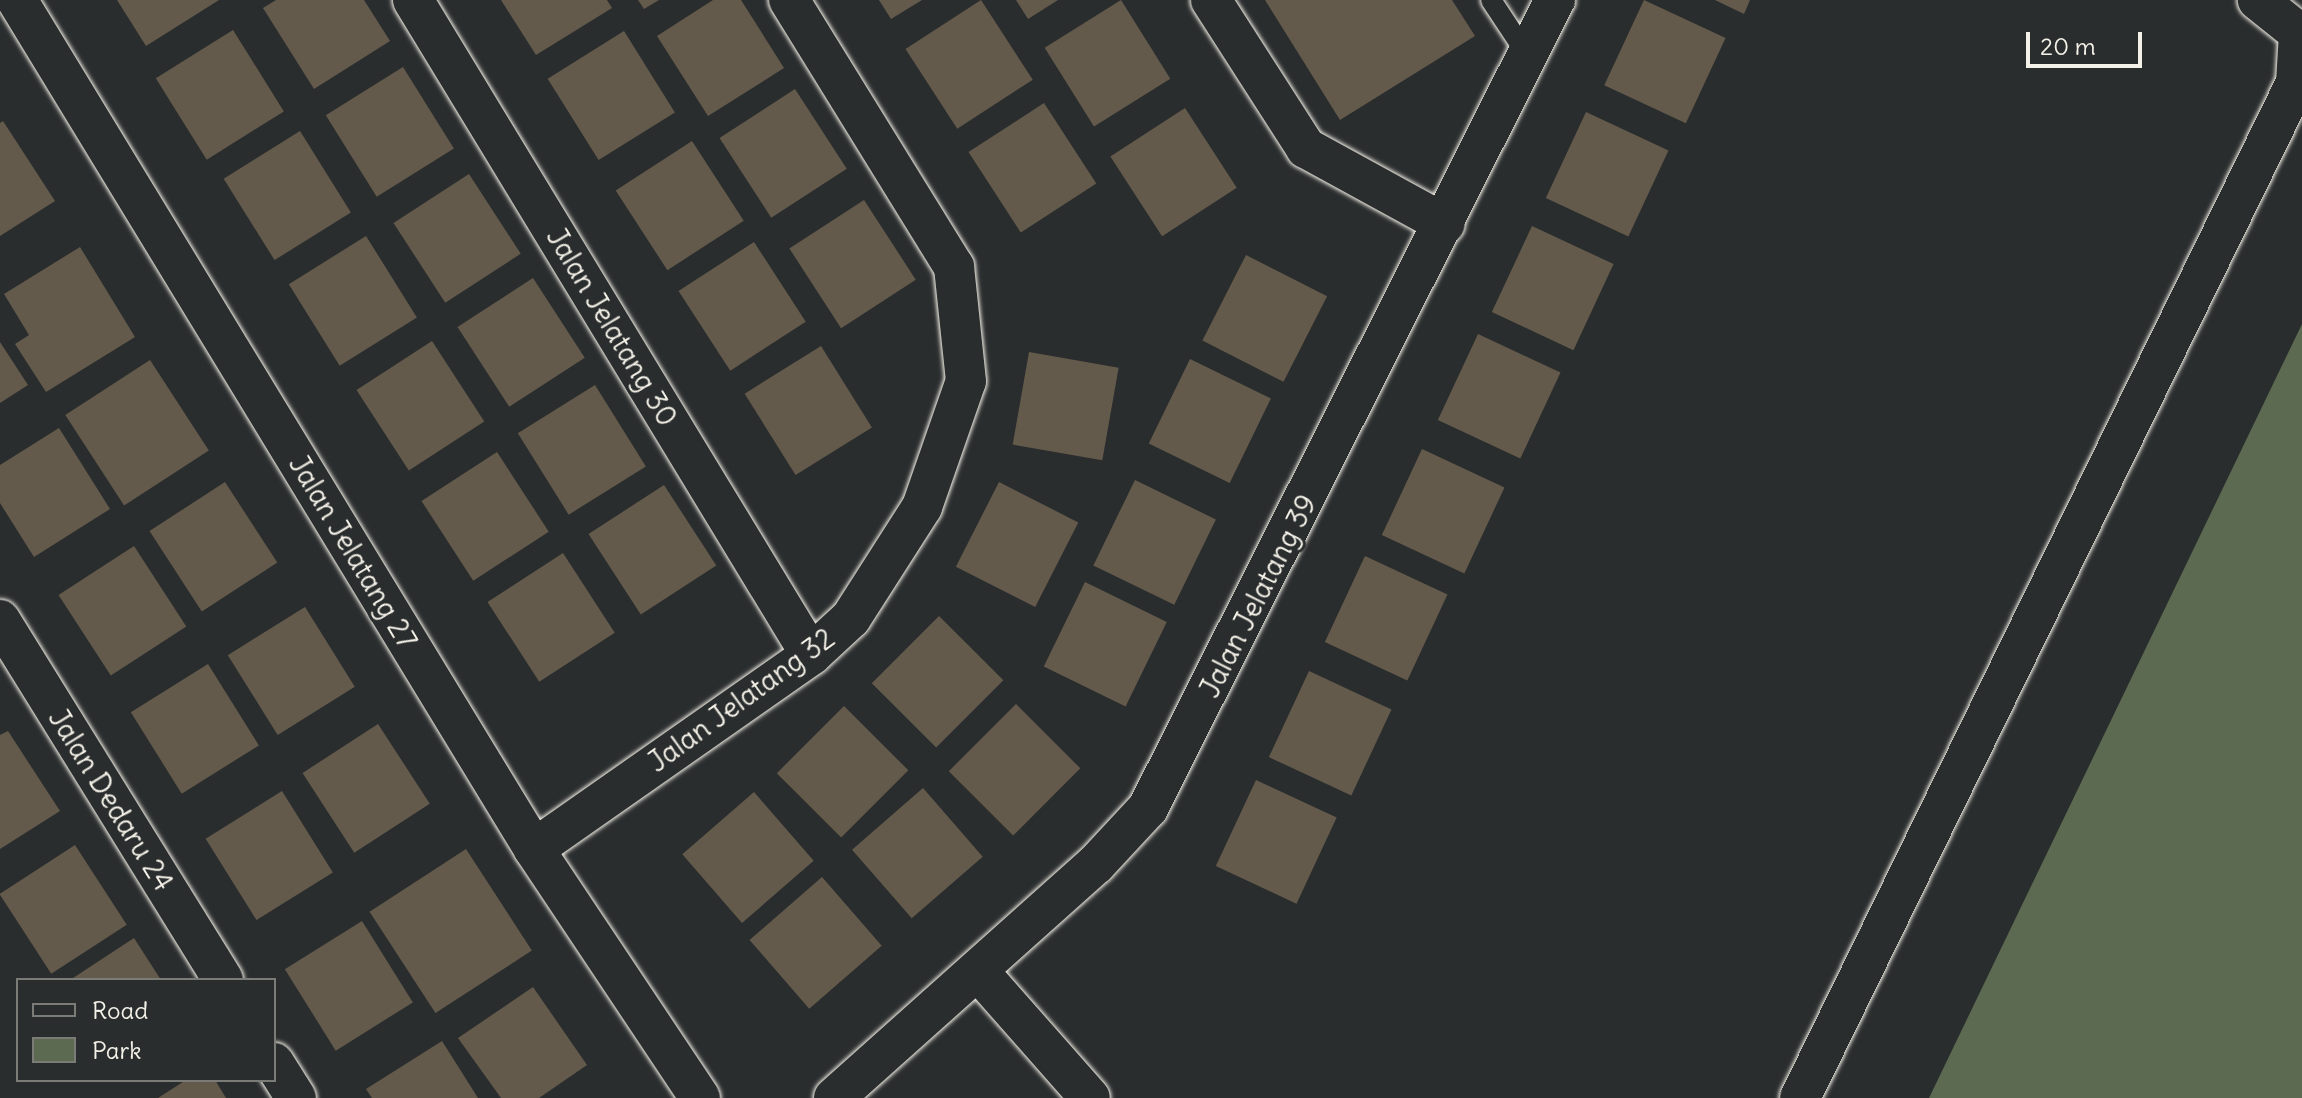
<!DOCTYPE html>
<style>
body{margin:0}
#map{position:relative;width:2302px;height:1098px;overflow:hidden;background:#2a2d2e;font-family:Delius,sans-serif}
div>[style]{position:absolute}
.green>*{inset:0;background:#5c6a51}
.building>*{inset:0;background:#645a4b;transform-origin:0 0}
.roads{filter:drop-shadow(0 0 2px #f4f1e8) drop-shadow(0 0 2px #f4f1e8)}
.lane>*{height:20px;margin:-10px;padding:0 10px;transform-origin:10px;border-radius:10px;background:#2a2d2e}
.street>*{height:40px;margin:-20px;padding:0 20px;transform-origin:20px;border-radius:20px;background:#2a2d2e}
span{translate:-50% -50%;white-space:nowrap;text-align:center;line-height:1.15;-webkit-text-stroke:6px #2a2d2e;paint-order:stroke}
.street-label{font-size:28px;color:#f4f1e8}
.legend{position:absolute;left:16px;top:978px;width:260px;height:104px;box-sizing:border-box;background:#2a2d2e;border:2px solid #7b7b78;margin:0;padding:10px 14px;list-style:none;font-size:24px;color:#f4f1e8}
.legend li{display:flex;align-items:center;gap:16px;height:40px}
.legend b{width:40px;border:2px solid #7b7b78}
.scale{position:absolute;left:2026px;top:32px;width:116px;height:36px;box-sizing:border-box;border:4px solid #f4f1e8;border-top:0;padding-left:10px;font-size:24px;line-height:28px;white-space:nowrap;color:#f4f1e8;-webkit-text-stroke:6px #2a2d2e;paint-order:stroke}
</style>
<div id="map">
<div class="green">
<i style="clip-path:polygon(2302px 324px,2302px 1098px,1929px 1098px)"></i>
</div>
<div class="building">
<i style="clip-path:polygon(117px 0,219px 0,146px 46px)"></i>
<i style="clip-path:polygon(276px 0,364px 0,390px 41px,314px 89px,263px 8px)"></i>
<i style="clip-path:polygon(501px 0,607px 0,612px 8px,536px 55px)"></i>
<i style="clip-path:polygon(638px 0,659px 0,644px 9px)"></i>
<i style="clip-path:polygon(713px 0,741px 0,784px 68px,708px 116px,657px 36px)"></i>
<i style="clip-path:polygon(879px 0,922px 0,891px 19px)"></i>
<i style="left:981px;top:0;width:95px;height:90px;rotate:57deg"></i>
<i style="clip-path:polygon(1016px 0,1058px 0,1028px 19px)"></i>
<i style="left:1121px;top:0;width:93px;height:90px;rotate:58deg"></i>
<i style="clip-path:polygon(1265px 0,1452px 0,1475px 36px,1340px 120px)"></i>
<i style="left:1644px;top:0;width:90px;height:94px;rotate:25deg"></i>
<i style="clip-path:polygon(1715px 0,1750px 0,1744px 14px)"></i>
<i style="left:233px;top:30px;width:96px;height:91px;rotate:58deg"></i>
<i style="left:624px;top:31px;width:96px;height:90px;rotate:58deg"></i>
<i style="left:403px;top:67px;width:96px;height:91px;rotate:58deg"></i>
<i style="left:795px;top:89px;width:95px;height:90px;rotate:57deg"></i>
<i style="left:1044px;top:103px;width:96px;height:90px;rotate:57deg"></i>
<i style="left:1185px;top:108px;width:95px;height:89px;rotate:57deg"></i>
<i style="left:1586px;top:112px;width:91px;height:95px;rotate:25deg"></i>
<i style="clip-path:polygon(3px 121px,55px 201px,0 236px,0 123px)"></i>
<i style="left:300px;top:131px;width:96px;height:90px;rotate:58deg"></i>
<i style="left:692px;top:141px;width:95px;height:91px;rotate:57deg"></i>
<i style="left:469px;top:174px;width:95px;height:90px;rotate:57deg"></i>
<i style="left:864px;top:200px;width:95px;height:89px;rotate:57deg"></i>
<i style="left:1532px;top:226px;width:90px;height:95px;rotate:25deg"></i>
<i style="left:366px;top:236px;width:96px;height:91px;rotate:58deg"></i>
<i style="left:754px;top:242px;width:95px;height:90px;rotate:57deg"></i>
<i style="clip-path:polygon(80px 247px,135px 337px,46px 392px,15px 344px,29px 335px,4px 294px)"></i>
<i style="left:1246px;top:255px;width:91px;height:96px;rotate:27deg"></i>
<i style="left:533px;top:278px;width:95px;height:90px;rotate:57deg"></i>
<i style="left:1478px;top:334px;width:91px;height:95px;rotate:25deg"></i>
<i style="left:432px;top:341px;width:96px;height:90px;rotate:57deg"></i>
<i style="clip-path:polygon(0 342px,28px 385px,0 403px)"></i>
<i style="left:821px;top:346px;width:96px;height:90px;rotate:58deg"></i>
<i style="left:1029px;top:352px;width:91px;height:94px;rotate:10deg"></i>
<i style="left:1190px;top:359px;width:90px;height:94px;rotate:26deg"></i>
<i style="left:150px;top:360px;width:108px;height:101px;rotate:57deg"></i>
<i style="left:595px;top:385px;width:96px;height:91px;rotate:58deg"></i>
<i style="clip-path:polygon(59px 428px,110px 509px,34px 557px,0 503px,0 465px)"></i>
<i style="left:1422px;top:449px;width:91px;height:95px;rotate:25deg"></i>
<i style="left:497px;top:452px;width:95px;height:90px;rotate:57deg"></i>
<i style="left:1135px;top:480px;width:90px;height:95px;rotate:26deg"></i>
<i style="left:225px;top:482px;width:96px;height:90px;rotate:57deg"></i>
<i style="left:999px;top:482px;width:89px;height:95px;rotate:27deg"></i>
<i style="left:664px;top:485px;width:96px;height:90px;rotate:57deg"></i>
<i style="left:134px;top:546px;width:96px;height:90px;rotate:57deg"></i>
<i style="left:563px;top:553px;width:95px;height:90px;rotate:57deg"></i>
<i style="left:1365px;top:556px;width:91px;height:95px;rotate:25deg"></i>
<i style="left:1085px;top:582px;width:91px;height:94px;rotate:26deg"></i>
<i style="left:305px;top:607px;width:94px;height:91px;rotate:58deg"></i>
<i style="left:939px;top:616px;width:91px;height:95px;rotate:45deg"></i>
<i style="left:208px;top:664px;width:96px;height:91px;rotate:58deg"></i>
<i style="left:1309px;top:671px;width:91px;height:95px;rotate:25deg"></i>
<i style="left:1016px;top:704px;width:91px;height:95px;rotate:45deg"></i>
<i style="left:844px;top:706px;width:91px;height:95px;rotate:45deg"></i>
<i style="left:378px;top:724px;width:95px;height:90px;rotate:57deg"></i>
<i style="clip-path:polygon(8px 731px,60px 811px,0 849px,0 735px)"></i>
<i style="left:1256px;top:780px;width:89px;height:95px;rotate:25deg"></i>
<i style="left:923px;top:788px;width:91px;height:94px;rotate:49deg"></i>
<i style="left:282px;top:791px;width:96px;height:90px;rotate:58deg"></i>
<i style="left:754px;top:792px;width:91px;height:95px;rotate:49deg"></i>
<i style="left:75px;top:845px;width:95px;height:90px;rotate:57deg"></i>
<i style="left:466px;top:849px;width:121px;height:115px;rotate:57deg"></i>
<i style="left:822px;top:877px;width:91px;height:96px;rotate:49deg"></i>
<i style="left:362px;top:921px;width:96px;height:91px;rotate:58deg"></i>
<i style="clip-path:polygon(134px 938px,161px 980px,70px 980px)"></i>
<i style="clip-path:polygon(533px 987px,587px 1065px,539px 1098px,501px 1098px,458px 1038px)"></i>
<i style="clip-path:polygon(442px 1041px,478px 1098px,372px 1098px,366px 1089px)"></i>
<i style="clip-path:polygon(186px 1080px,215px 1080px,226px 1098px,158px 1098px)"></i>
</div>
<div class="roads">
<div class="lane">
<i style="left:1491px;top:0;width:67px;rotate:56.5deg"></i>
</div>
<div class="street">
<i style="left:17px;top:0;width:994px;rotate:58.66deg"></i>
<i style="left:534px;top:849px;width:299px;rotate:56.3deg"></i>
<i style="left:413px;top:0;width:766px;rotate:58.72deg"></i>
<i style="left:1211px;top:0;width:176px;rotate:57.3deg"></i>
<i style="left:1306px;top:148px;width:158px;rotate:28.7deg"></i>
<i style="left:0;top:620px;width:423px;rotate:58.2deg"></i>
<i style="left:534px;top:849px;width:338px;rotate:-35deg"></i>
<i style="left:811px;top:655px;width:54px;rotate:-42.8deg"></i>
<i style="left:851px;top:618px;width:132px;rotate:-57.4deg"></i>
<i style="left:922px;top:507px;width:133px;rotate:-70.8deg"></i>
<i style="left:966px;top:381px;width:115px;rotate:-96deg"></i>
<i style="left:954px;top:267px;width:314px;rotate:-121.7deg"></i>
<i style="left:978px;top:971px;width:169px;rotate:48.6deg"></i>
<i style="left:274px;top:1063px;width:41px;rotate:57.8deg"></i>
<i style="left:834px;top:1098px;width:351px;rotate:-41.8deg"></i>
<i style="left:1096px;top:864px;width:76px;rotate:-47.1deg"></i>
<i style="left:1148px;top:808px;width:905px;rotate:-63.27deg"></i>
<i style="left:1800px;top:1098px;width:1130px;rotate:-63.96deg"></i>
<i style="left:2296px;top:83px;width:50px;rotate:-86.6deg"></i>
<i style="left:2299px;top:33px;width:53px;rotate:-141.2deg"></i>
</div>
</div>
<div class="street-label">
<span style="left:612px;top:327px;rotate:59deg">Jalan Jelatang 30</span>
<span style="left:353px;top:552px;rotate:59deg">Jalan Jelatang 27</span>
<span style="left:1258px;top:596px;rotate:-63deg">Jalan Jelatang 39</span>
<span style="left:741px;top:700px;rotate:-36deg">Jalan Jelatang 32</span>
<span style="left:111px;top:800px;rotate:58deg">Jalan Dedaru 24</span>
</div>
<ul class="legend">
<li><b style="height:10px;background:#2a2d2e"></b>Road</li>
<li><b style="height:22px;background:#5c6a51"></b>Park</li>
</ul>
<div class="scale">20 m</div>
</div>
